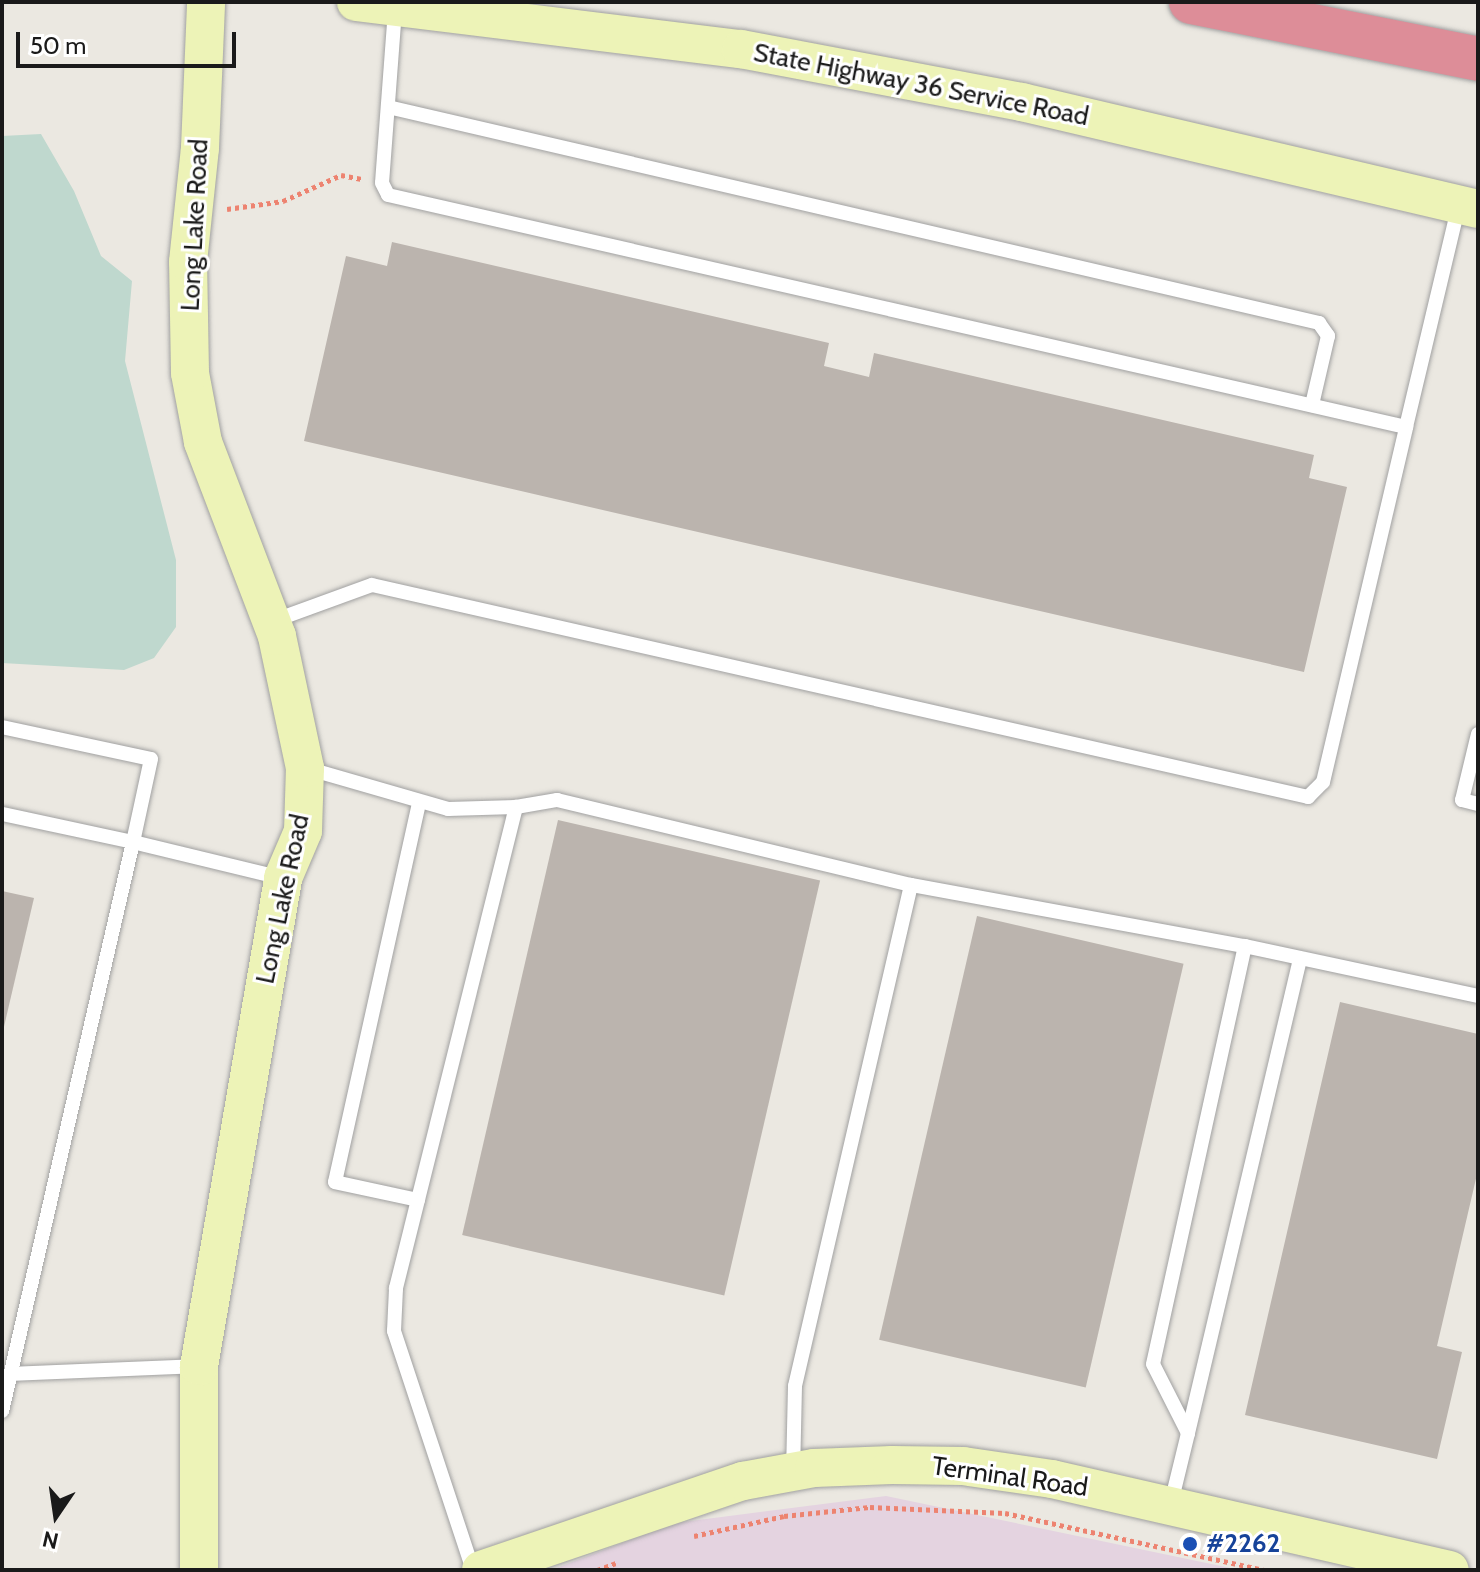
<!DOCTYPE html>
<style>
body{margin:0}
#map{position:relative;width:1480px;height:1572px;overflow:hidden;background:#ebe8e1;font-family:Cabin,sans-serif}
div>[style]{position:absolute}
.industrial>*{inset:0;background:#e4d3e0}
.wetland>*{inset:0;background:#bfd8ce}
.building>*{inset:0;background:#bbb4ae;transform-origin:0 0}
.path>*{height:5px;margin-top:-2.5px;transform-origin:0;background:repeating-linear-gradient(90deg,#ed8370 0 4px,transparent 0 8px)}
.roads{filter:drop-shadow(0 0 2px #a1a1a1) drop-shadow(0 0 2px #a1a1a1)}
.lane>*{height:14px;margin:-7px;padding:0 7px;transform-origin:7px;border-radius:7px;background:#fff}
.secondary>*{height:38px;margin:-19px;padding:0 19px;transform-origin:19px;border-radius:19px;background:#edf3b7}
.highway>*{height:44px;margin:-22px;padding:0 22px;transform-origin:22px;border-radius:22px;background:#dd8d98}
.dots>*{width:22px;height:22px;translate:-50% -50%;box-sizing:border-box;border:4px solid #fff;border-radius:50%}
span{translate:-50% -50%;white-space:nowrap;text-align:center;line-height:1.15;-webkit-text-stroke:6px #fff;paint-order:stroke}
.street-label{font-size:26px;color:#1a1a1a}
.transit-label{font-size:26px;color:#164399;font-weight:700}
.left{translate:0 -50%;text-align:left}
.frame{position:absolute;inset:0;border:4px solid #1a1a1a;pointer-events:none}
.north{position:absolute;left:16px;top:1476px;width:80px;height:80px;-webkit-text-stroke:6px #fff;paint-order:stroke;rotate:193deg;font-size:22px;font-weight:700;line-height:32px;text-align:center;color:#1a1a1a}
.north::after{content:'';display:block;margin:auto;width:28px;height:36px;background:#1a1a1a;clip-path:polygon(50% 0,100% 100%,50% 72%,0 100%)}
.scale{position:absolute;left:16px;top:32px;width:220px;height:36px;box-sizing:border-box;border:4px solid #1a1a1a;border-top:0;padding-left:10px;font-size:24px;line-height:28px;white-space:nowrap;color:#1a1a1a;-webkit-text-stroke:6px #fff;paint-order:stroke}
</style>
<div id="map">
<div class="industrial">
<i style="clip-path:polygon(886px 1496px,1240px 1570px,551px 1570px,675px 1523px)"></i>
</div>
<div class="wetland">
<i style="clip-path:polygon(41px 134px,74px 191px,101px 256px,132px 281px,125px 361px,176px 560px,176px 627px,154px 658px,124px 670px,2px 663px,2px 136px)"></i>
</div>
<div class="building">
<i style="clip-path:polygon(392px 242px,829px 343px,824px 366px,869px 377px,874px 353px,1314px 455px,1309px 478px,1347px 487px,1304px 672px,304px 441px,346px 256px,387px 266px)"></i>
<i style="left:558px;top:820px;width:269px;height:426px;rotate:13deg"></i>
<i style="clip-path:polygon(2px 891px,34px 898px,3px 1031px,2px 1031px)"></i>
<i style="left:977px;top:916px;width:212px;height:435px;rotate:13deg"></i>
<i style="clip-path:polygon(1340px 1002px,1478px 1034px,1478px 1170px,1437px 1346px,1462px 1352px,1437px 1459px,1245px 1415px)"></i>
</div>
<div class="path">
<i style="left:227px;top:209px;width:57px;rotate:-8.1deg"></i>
<i style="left:283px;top:201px;width:64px;rotate:-24.1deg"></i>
<i style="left:341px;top:175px;width:21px;rotate:11deg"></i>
<i style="left:694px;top:1536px;width:92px;rotate:-12.5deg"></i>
<i style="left:784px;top:1516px;width:86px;rotate:-6deg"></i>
<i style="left:870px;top:1507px;width:135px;rotate:2.5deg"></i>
<i style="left:1005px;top:1513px;width:265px;rotate:12.4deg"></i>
<i style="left:597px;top:1570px;width:20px;rotate:-20deg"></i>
</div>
<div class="roads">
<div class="lane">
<i style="left:395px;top:10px;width:173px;rotate:94.3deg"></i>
<i style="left:382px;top:183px;width:13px;rotate:63deg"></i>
<i style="left:388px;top:195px;width:1044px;rotate:12.84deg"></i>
<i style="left:1406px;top:427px;width:228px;rotate:-76.6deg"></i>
<i style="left:388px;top:107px;width:956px;rotate:13.06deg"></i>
<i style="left:1319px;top:323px;width:16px;rotate:55deg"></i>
<i style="left:1328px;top:336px;width:71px;rotate:103.1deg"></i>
<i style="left:273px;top:621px;width:105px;rotate:-20deg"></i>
<i style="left:372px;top:585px;width:960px;rotate:12.76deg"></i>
<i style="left:1308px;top:797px;width:21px;rotate:-45deg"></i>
<i style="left:1323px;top:782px;width:365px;rotate:-76.8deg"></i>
<i style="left:2px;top:727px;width:152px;rotate:12.1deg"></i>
<i style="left:151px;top:759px;width:85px;rotate:102.2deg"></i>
<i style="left:133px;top:842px;width:134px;rotate:-167.9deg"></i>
<i style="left:1478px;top:734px;width:68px;rotate:103.6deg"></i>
<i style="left:1462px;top:800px;width:16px;rotate:14deg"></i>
<i style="left:306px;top:768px;width:148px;rotate:16.1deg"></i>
<i style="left:448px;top:809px;width:68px;rotate:-1.7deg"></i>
<i style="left:911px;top:885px;width:340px;rotate:10.4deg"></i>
<i style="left:418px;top:1200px;width:85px;rotate:-167.8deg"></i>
<i style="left:335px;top:1182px;width:389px;rotate:-77.5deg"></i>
<i style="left:10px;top:1374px;width:189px;rotate:-2.4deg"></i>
<i style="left:2px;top:1411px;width:584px;rotate:-77.03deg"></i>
<i style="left:133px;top:842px;width:153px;rotate:13.6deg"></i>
<i style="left:1188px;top:1433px;width:486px;rotate:-76.7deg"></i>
<i style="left:1171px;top:1503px;width:72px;rotate:-76.3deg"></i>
<i style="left:1188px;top:1433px;width:77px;rotate:-116.9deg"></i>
<i style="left:1153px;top:1364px;width:428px;rotate:-77.6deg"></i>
<i style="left:1245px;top:946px;width:238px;rotate:12.1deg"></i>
<i style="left:473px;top:1570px;width:252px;rotate:-108.3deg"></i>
<i style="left:394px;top:1331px;width:43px;rotate:-87.3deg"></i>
<i style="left:396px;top:1288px;width:496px;rotate:-76deg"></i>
<i style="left:516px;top:807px;width:42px;rotate:-9.7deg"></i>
<i style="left:557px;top:800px;width:364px;rotate:13.5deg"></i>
<i style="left:911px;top:885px;width:514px;rotate:103.04deg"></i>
<i style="left:795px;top:1386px;width:85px;rotate:91.3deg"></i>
</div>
<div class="secondary">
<i style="left:356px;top:2px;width:388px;rotate:7deg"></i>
<i style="left:741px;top:49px;width:286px;rotate:10.7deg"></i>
<i style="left:1022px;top:102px;width:468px;rotate:13.2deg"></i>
<i style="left:199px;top:1570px;width:204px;rotate:-90deg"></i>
<i style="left:199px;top:1366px;width:495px;rotate:-80.2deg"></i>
<i style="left:283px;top:878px;width:51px;rotate:-66.9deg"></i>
<i style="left:303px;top:831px;width:63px;rotate:-88.2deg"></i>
<i style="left:305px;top:768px;width:135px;rotate:-102deg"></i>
<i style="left:277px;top:636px;width:208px;rotate:-110.9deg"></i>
<i style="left:203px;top:442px;width:70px;rotate:-100.7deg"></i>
<i style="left:190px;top:373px;width:111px;rotate:-91deg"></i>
<i style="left:188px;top:262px;width:115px;rotate:-84deg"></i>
<i style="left:200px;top:148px;width:146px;rotate:-87.6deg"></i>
<i style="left:481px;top:1570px;width:277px;rotate:-18.8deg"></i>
<i style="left:743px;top:1481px;width:72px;rotate:-10.4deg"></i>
<i style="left:814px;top:1468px;width:78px;rotate:-2.2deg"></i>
<i style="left:892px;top:1465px;width:71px;rotate:0.8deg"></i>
<i style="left:963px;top:1466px;width:90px;rotate:8.3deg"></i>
<i style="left:1052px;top:1479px;width:408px;rotate:12.9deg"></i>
</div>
<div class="highway">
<i style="left:1191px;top:2px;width:293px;rotate:11.2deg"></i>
</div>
</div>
<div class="dots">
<i style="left:1190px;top:1544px;background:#1a4fb4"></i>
</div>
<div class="street-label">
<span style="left:921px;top:85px;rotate:11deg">State Highway 36 Service Road</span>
<span style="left:195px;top:225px;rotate:-87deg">Long Lake Road</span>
<span style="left:283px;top:899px;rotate:-78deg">Long Lake Road</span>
<span style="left:1010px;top:1477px;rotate:8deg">Terminal Road</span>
</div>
<div class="transit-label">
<span class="left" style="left:1206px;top:1544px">#2262</span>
</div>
<div class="frame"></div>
<div class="north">N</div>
<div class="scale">50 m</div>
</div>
